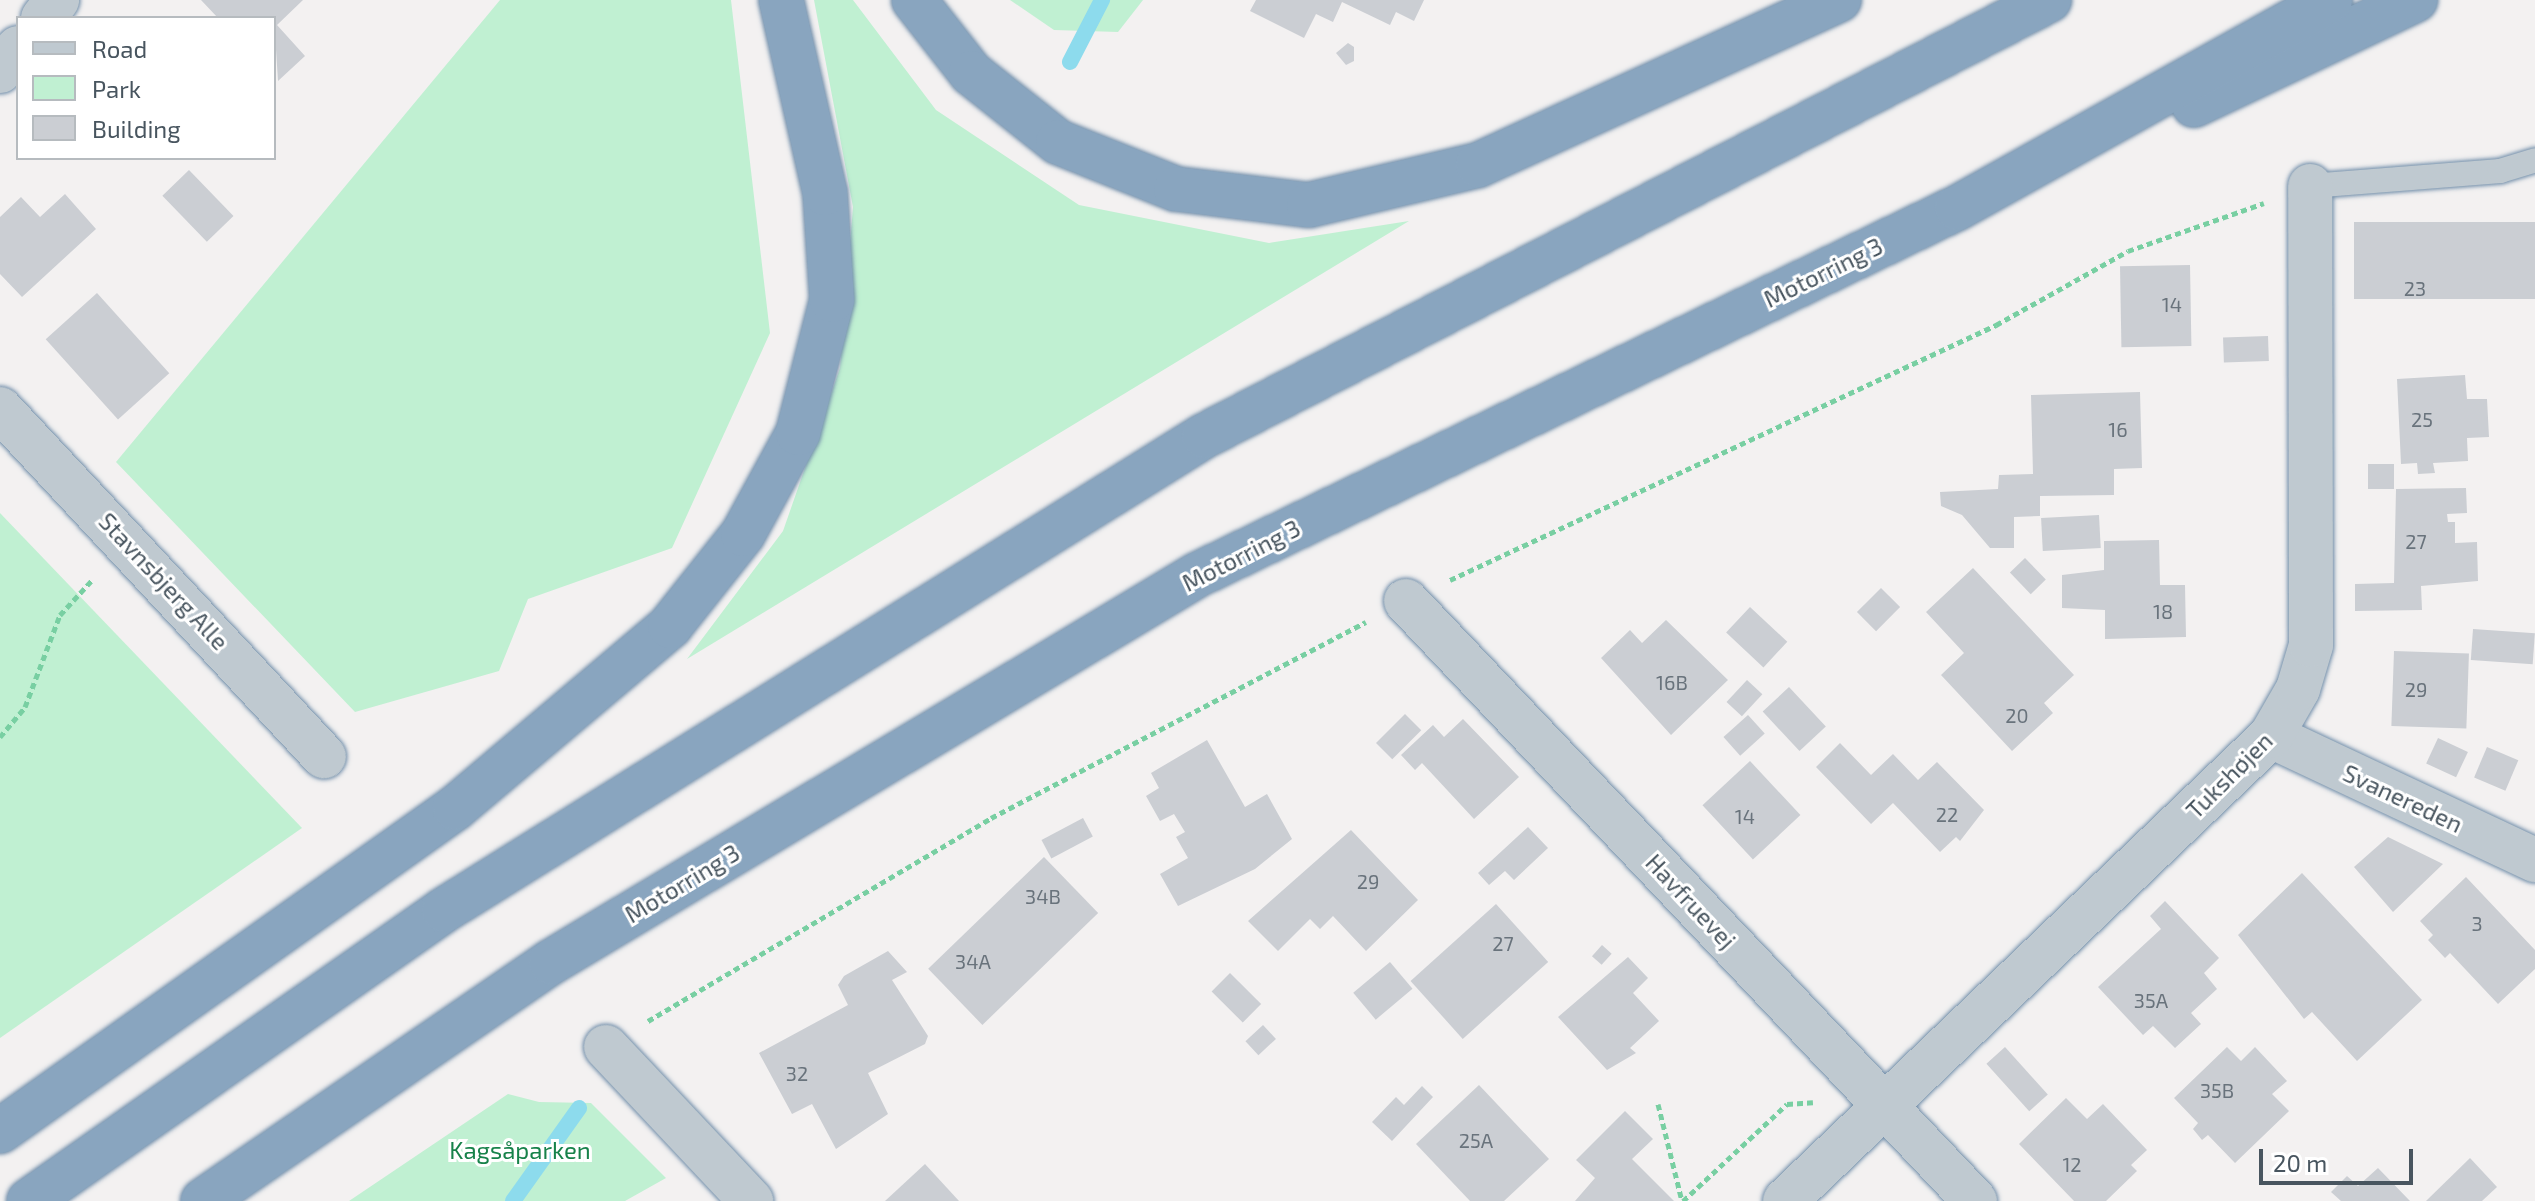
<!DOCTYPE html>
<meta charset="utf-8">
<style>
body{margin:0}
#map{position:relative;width:2535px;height:1201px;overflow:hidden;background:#f3f1f1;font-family:"Exo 2",sans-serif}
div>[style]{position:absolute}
.green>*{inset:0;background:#c0f0d2}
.stream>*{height:16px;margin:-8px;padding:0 8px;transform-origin:8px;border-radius:8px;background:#8ddbed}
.building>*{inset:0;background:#cbced3;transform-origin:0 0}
.path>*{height:5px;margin-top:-2.5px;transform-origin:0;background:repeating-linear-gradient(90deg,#78cfa2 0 6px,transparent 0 10px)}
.roads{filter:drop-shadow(0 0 2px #7490ab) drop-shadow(0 0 2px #7490ab)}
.lane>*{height:24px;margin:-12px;padding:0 12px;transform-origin:12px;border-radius:12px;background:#bfc9d0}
.street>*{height:44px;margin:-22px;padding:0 22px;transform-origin:22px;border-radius:22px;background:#bfc9d0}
.highway>*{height:44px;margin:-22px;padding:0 22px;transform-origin:22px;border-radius:22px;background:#89a5bf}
span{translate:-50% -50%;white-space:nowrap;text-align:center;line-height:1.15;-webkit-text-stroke:6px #fff;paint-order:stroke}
.number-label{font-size:20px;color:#69737c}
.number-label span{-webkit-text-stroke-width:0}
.street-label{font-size:24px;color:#48555f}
.park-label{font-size:24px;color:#17824a}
.legend{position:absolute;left:16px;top:16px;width:260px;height:144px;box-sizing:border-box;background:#fff;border:2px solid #b6bbbf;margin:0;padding:10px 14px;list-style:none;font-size:24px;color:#48555f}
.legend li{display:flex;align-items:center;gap:16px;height:40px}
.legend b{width:40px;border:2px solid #b6bbbf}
.scale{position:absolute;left:2259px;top:1149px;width:154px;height:36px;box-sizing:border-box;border:4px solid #48555f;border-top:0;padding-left:10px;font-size:24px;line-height:28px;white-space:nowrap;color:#48555f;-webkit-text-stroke:6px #fff;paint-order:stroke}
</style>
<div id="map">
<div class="green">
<i style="clip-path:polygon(500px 0,731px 0,770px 333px,672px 548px,528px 599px,499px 671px,355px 712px,116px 462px)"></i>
<i style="clip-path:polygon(814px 0,853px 0,936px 110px,1079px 205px,1269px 243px,1409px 221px,687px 659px,783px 531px,840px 368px,853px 207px)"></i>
<i style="clip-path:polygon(1010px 0,1143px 0,1118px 32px,1054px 30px)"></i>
<i style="clip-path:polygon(0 513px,302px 828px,0 1038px)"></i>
<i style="clip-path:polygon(508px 1094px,539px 1102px,591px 1103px,666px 1178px,625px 1201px,349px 1201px)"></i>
</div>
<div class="stream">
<i style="left:1070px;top:62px;width:70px;rotate:-62.7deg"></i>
<i style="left:513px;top:1201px;width:114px;rotate:-54.6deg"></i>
</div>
<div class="building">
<i style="clip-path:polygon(201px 0,303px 0,277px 25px,305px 56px,278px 81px,274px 18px,218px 18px)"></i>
<i style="clip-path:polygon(1256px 0,1424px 0,1414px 21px,1396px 12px,1390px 25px,1342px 2px,1333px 22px,1316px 14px,1304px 38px,1250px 11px)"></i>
<i style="clip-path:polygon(1348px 43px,1354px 47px,1354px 61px,1346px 65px,1336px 53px)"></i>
<i style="left:189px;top:170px;width:64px;height:37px;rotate:46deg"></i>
<i style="clip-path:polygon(65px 194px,96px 229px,22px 297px,0 274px,0 217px,21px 197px,40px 217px)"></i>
<i style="left:2535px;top:222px;width:77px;height:181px;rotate:90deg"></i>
<i style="left:2190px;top:265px;width:81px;height:70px;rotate:89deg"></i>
<i style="left:97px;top:293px;width:108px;height:69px;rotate:48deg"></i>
<i style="left:2268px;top:336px;width:25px;height:45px;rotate:88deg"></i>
<i style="clip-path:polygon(2465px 375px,2467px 399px,2487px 399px,2489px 437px,2467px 438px,2468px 461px,2433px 463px,2435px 473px,2418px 474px,2417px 463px,2401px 464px,2397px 379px)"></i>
<i style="clip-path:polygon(2140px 392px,2142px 468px,2114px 469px,2114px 495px,2040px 496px,2040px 516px,2014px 517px,2014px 548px,1990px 548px,1962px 515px,1941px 506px,1940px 492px,1998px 489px,1999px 475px,2033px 474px,2031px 395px)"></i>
<i style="left:2368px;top:464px;width:26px;height:25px"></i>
<i style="clip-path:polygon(2466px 488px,2467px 513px,2447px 514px,2448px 522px,2455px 522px,2455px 543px,2477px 542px,2478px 581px,2421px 586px,2422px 610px,2355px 611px,2355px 584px,2394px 583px,2396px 489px)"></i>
<i style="left:2099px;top:515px;width:33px;height:58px;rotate:87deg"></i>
<i style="clip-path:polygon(2159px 540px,2160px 585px,2185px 585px,2186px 637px,2105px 639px,2105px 610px,2062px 608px,2062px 575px,2104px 570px,2104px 541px)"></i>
<i style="left:2025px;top:558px;width:30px;height:21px;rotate:46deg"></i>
<i style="clip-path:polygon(1973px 568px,2074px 675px,2044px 703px,2053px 713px,2012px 751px,1941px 675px,1964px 653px,1926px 612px)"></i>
<i style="left:1881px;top:588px;width:27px;height:34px;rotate:45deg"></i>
<i style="left:1750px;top:607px;width:51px;height:35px;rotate:43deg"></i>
<i style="clip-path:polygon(1666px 620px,1728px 680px,1671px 735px,1601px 658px,1630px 630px,1642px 643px)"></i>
<i style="left:2473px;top:629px;width:62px;height:31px;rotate:4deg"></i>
<i style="left:2394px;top:651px;width:75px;height:75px;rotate:2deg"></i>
<i style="left:1747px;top:680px;width:21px;height:30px;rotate:43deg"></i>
<i style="left:1789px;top:687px;width:54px;height:36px;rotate:47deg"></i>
<i style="left:1405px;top:714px;width:23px;height:41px;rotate:45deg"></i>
<i style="left:1748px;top:715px;width:25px;height:33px;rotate:48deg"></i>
<i style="clip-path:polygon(1463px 719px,1519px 777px,1474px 819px,1422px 763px,1415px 770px,1401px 755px,1433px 725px,1444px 737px)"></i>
<i style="left:2438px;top:738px;width:33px;height:28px;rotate:25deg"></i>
<i style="clip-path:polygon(1207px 740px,1245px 807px,1267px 794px,1292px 839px,1255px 869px,1178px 906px,1160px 874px,1188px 858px,1176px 837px,1185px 832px,1174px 814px,1160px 821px,1146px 796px,1159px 788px,1151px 773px)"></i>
<i style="clip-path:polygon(1840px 743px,1871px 775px,1893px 754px,1918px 780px,1937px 762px,1984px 810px,1960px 841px,1956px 837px,1940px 852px,1893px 803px,1871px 824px,1816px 767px)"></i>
<i style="left:2487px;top:747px;width:34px;height:33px;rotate:23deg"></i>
<i style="left:1750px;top:761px;width:74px;height:65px;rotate:47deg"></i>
<i style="left:1083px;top:818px;width:21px;height:47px;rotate:62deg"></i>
<i style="clip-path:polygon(1528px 827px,1548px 848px,1514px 880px,1505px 871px,1489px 885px,1478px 873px)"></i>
<i style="clip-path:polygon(1351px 830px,1418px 900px,1366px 951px,1333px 916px,1320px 929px,1310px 919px,1278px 951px,1248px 921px)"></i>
<i style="clip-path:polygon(2388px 837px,2443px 864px,2393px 912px,2354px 867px)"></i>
<i style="left:1044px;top:857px;width:78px;height:161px;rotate:46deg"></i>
<i style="clip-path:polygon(2302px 873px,2422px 1000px,2357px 1061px,2312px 1012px,2304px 1019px,2238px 935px)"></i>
<i style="clip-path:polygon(2466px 877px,2535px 950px,2535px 969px,2498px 1004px,2450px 953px,2445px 958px,2428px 940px,2433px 935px,2420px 921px)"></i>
<i style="clip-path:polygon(2165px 901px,2219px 958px,2204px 973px,2217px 989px,2191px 1013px,2201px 1024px,2175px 1048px,2153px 1026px,2143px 1035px,2098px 987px,2161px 929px,2150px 916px)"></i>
<i style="left:1496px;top:904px;width:78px;height:115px;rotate:48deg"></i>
<i style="left:1602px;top:945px;width:13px;height:15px;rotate:42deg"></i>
<i style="clip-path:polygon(888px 951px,907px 972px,892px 980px,928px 1036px,925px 1044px,868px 1073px,888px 1114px,836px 1149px,812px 1104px,792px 1114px,759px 1053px,848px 1005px,838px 985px,844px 976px)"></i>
<i style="clip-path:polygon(1628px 957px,1648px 978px,1633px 993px,1659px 1021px,1630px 1048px,1636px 1053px,1607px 1070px,1558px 1017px)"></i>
<i style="left:1390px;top:962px;width:35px;height:48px;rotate:50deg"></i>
<i style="left:1230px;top:973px;width:44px;height:26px;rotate:45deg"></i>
<i style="left:1263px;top:1025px;width:19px;height:24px;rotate:47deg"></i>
<i style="left:2005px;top:1047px;width:64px;height:25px;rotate:48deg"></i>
<i style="clip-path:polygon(2227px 1047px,2241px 1061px,2255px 1047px,2287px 1081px,2272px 1094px,2289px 1111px,2235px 1163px,2208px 1135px,2202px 1140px,2193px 1129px,2198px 1123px,2174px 1098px)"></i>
<i style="clip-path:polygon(1479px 1085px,1549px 1159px,1504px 1201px,1470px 1201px,1416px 1144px)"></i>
<i style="clip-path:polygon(1422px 1086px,1433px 1097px,1392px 1141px,1372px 1122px,1396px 1097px,1404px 1105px)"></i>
<i style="clip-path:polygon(2066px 1098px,2087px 1119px,2103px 1104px,2147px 1150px,2131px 1165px,2137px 1171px,2106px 1201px,2074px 1201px,2019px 1144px)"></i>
<i style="clip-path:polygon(1625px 1111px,1653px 1139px,1632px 1159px,1674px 1201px,1575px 1201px,1595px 1178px,1576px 1160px)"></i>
<i style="clip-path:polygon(2470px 1158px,2497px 1187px,2482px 1201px,2426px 1201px)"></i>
<i style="clip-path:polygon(925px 1164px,959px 1201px,885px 1201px)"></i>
<i style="clip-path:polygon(2378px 1168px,2410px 1201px,2341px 1201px,2331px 1192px,2347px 1176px,2358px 1186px)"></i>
</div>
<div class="path">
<i style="left:1450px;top:580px;width:603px;rotate:-25.03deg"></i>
<i style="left:1996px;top:325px;width:151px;rotate:-29.3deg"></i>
<i style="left:2128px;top:251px;width:144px;rotate:-19.4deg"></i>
<i style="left:0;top:737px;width:39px;rotate:-50deg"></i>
<i style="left:25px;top:707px;width:98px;rotate:-69.2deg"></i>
<i style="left:60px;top:615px;width:49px;rotate:-47.5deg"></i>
<i style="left:648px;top:1021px;width:399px;rotate:-30.6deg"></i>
<i style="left:991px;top:818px;width:423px;rotate:-27.6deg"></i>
<i style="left:1658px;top:1104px;width:100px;rotate:76.1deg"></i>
<i style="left:1683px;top:1201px;width:142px;rotate:-43deg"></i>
<i style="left:1787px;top:1104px;width:26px;rotate:-4deg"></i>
</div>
<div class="roads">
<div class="lane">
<i style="left:2310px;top:186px;width:191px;rotate:-4.5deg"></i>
<i style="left:2500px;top:171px;width:37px;rotate:-17deg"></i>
</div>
<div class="street">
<i style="left:43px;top:18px;width:23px;rotate:-52deg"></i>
<i style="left:0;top:71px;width:29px;rotate:-52deg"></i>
<i style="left:0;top:409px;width:475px;rotate:47deg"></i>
<i style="left:1406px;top:601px;width:827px;rotate:46.52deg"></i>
<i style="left:2271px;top:736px;width:292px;rotate:25.2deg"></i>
<i style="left:606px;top:1047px;width:212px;rotate:46.7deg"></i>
<i style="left:1785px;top:1201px;width:673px;rotate:-43.73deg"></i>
<i style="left:2271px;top:736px;width:54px;rotate:-60.1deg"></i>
<i style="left:2298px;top:689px;width:46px;rotate:-73.5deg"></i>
<i style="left:2311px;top:645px;width:459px;rotate:-90.1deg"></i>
</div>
<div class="highway">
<i style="left:914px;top:0;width:93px;rotate:52deg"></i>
<i style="left:971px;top:73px;width:111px;rotate:38.4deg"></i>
<i style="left:1058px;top:142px;width:127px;rotate:21.7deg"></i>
<i style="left:1176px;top:189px;width:134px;rotate:6.9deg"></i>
<i style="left:1309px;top:205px;width:174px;rotate:-13.3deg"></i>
<i style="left:1478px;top:165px;width:397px;rotate:-24.6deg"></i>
<i style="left:2194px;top:105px;width:245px;rotate:-25.4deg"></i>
<i style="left:0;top:1131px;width:558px;rotate:-35.37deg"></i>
<i style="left:455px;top:808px;width:282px;rotate:-40.2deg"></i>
<i style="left:670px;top:626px;width:117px;rotate:-51.6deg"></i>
<i style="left:743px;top:534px;width:115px;rotate:-61.4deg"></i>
<i style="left:798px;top:433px;width:137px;rotate:-75.7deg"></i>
<i style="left:832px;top:300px;width:107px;rotate:-93.7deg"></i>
<i style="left:825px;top:193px;width:198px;rotate:-102.8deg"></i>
<i style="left:29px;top:1201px;width:507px;rotate:-35.04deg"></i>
<i style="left:444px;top:910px;width:896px;rotate:-31.95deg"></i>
<i style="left:1204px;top:436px;width:951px;rotate:-27.29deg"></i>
<i style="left:203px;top:1201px;width:422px;rotate:-34.5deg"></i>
<i style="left:551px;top:962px;width:753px;rotate:-30.92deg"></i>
<i style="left:1197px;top:575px;width:844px;rotate:-25.78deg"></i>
<i style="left:1957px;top:208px;width:427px;rotate:-29.1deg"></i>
</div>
</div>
<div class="number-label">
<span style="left:2415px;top:288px">23</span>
<span style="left:2172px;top:304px">14</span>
<span style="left:2422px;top:419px">25</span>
<span style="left:2118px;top:429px">16</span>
<span style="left:2416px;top:541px">27</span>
<span style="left:2163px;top:611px">18</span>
<span style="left:1672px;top:682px">16B</span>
<span style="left:2416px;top:689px">29</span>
<span style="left:2017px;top:715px">20</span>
<span style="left:1947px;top:814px">22</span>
<span style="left:1745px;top:816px">14</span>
<span style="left:1368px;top:881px">29</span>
<span style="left:1043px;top:896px">34B</span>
<span style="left:2477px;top:923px">3</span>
<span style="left:1503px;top:943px">27</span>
<span style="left:973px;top:961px">34A</span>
<span style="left:2151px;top:1000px">35A</span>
<span style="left:797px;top:1073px">32</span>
<span style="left:2217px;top:1090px">35B</span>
<span style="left:1476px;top:1140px">25A</span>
<span style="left:2072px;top:1164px">12</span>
</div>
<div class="street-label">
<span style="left:1823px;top:272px;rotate:-26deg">Motorring 3</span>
<span style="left:1241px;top:555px;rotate:-27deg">Motorring 3</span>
<span style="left:164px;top:581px;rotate:47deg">Stavnsbjerg Alle</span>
<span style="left:2229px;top:775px;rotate:-45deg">Tukshøjen</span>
<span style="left:2403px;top:798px;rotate:25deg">Svanereden</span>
<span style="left:682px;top:883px;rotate:-31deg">Motorring 3</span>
<span style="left:1691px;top:901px;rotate:47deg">Havfruevej</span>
</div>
<div class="park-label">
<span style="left:520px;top:1150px">Kagsåparken</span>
</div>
<ul class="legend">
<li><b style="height:10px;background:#bfc9d0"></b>Road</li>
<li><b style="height:22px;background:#c0f0d2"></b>Park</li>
<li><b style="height:22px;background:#cbced3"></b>Building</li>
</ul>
<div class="scale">20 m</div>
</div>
